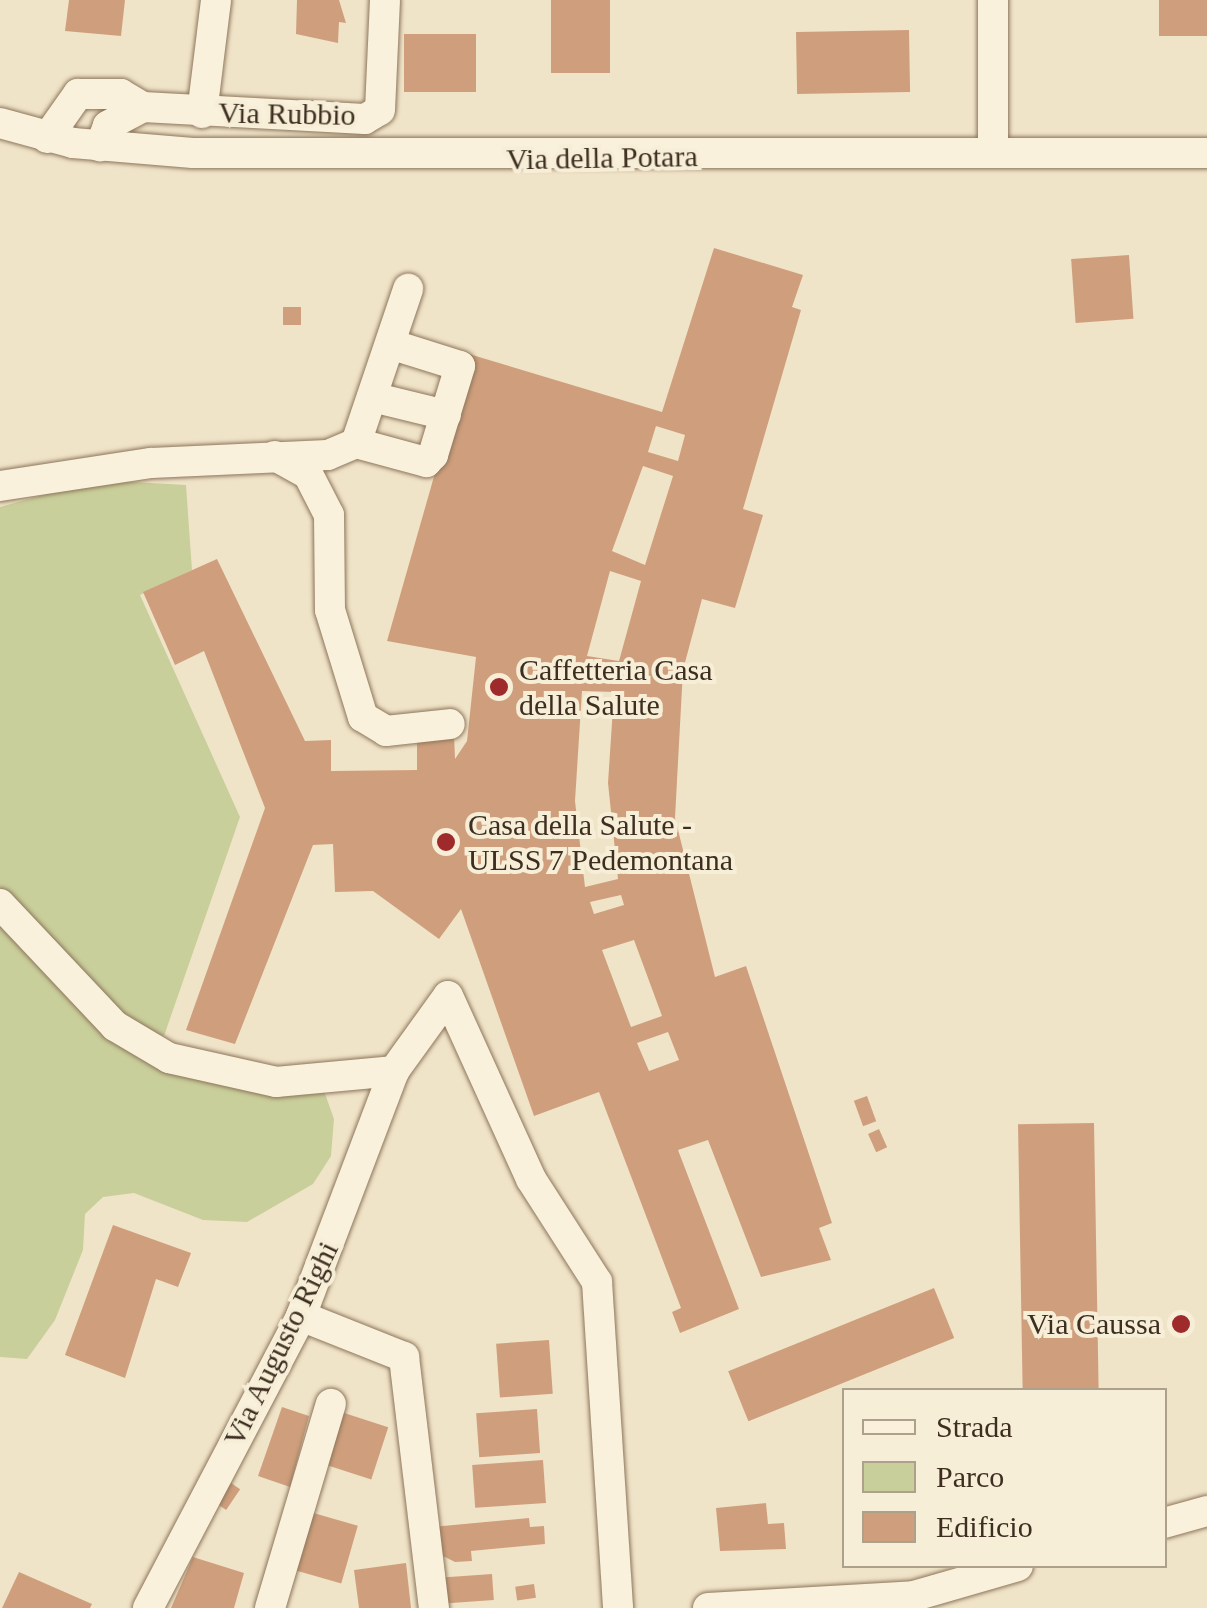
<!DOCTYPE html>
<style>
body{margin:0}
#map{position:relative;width:1207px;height:1608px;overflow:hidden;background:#f0e4c8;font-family:Georgia,serif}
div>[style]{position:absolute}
.green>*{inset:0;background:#c9cf9b}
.building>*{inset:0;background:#cf9f7d;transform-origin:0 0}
.roads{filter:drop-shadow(0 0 2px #8d765c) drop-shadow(0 0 2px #8d765c)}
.minor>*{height:30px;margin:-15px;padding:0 15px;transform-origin:15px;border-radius:15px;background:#faf1dc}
.dots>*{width:28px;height:28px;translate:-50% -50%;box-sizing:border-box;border:5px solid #f7eed8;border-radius:50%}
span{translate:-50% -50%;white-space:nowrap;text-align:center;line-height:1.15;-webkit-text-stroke:8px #f7eed8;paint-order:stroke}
.street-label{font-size:30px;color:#3d2e20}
.poi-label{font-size:30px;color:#3d2e20}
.left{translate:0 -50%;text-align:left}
.right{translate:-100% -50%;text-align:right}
.legend{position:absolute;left:842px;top:1388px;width:325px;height:180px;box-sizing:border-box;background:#f7eed8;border:2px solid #ada18e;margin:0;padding:12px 18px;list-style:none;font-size:30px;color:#3d2e20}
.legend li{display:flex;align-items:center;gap:20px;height:50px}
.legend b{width:50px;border:2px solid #ada18e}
</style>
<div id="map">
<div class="green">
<i style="clip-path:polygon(97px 480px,186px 485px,192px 570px,140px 595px,240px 817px,164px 1036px,129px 1025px,29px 934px,0 887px,0 507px)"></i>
<i style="clip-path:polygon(0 921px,107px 1030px,323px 1088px,334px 1119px,331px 1156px,313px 1184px,247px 1222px,203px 1220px,134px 1193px,103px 1197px,85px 1214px,83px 1250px,55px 1320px,27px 1359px,0 1357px)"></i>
</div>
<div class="building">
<i style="clip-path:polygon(69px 0,125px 0,121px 36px,65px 31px)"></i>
<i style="clip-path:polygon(297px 0,339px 0,346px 23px,339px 22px,338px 43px,296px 34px)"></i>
<i style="left:551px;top:0;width:59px;height:73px"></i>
<i style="left:1159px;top:0;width:48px;height:36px"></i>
<i style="left:909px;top:30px;width:62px;height:113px;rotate:89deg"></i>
<i style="left:404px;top:34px;width:72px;height:58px"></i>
<i style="clip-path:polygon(evenodd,714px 248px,803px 275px,792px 307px,801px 310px,743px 509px,763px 515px,735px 608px,702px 599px,683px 670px,675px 818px,715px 977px,746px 966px,832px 1223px,819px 1228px,831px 1260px,761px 1277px,708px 1140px,678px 1150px,739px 1309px,680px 1333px,672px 1312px,681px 1308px,599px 1092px,534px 1116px,461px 909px,439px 939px,373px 891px,335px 892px,333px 844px,313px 845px,235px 1044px,186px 1030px,265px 808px,204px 651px,175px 665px,143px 592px,217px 559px,305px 741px,331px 740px,331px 771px,417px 770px,417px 735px,454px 734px,455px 759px,467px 741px,476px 657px,387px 641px,469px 354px,662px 412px,714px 248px,656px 426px,685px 435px,678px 461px,648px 452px,656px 426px,714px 248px,643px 466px,673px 476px,645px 565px,612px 551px,643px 466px,714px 248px,610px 571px,641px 581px,619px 661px,587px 656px,610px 571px,714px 248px,582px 691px,614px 692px,608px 783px,618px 879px,585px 887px,575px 801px,582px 691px,714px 248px,621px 895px,624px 905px,594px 914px,590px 902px,621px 895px,714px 248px,634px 940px,662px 1016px,631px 1027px,602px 950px,634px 940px,714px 248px,668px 1032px,679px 1060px,649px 1071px,637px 1043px,668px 1032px)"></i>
<i style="left:1129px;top:255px;width:64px;height:58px;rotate:86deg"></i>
<i style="left:283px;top:307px;width:18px;height:18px"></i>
<i style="left:867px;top:1096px;width:27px;height:14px;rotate:70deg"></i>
<i style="left:1094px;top:1123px;width:265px;height:76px;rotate:89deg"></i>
<i style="left:879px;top:1129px;width:20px;height:12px;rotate:66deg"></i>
<i style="clip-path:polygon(113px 1225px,191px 1253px,178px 1287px,156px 1279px,125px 1378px,65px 1355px)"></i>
<i style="left:934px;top:1288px;width:54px;height:222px;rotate:68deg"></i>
<i style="left:549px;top:1340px;width:54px;height:53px;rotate:86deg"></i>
<i style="clip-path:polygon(282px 1407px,309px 1416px,290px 1487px,258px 1476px)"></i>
<i style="left:537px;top:1409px;width:44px;height:61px;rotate:86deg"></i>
<i style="left:335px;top:1410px;width:56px;height:55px;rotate:18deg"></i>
<i style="left:543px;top:1460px;width:43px;height:71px;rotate:86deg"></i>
<i style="left:231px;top:1483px;width:11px;height:25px;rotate:34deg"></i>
<i style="clip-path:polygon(766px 1503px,768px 1524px,784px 1523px,786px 1549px,720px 1551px,716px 1508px)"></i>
<i style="left:303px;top:1510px;width:57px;height:60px;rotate:16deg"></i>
<i style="clip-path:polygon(529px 1518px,530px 1527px,544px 1526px,545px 1544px,471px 1551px,472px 1561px,455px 1562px,435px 1552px,432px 1527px)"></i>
<i style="clip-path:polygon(193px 1557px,244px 1573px,234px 1608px,171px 1608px)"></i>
<i style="clip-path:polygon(406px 1563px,411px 1608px,359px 1608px,354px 1570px)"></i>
<i style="clip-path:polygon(19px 1572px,92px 1604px,90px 1608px,2px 1608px)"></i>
<i style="left:492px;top:1574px;width:26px;height:57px;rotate:86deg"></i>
<i style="left:534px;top:1584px;width:14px;height:19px;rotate:82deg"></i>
</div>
<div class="roads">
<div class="minor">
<i style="left:993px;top:0;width:153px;rotate:90deg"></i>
<i style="left:143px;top:107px;width:222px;rotate:3.1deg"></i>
<i style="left:365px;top:119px;width:17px;rotate:-31deg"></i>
<i style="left:380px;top:110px;width:110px;rotate:-87.4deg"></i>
<i style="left:202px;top:113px;width:114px;rotate:-82.9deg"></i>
<i style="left:0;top:123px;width:76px;rotate:15.3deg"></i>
<i style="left:73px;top:143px;width:120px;rotate:4.8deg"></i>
<i style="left:193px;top:153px;width:1014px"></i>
<i style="left:47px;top:138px;width:54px;rotate:-54.8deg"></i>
<i style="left:78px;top:94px;width:43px"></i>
<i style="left:121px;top:94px;width:26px;rotate:31deg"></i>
<i style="left:143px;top:107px;width:40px;rotate:152deg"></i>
<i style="left:108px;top:126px;width:22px;rotate:112deg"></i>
<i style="left:372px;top:397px;width:76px;rotate:13.7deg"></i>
<i style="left:356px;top:443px;width:73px;rotate:15.2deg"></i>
<i style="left:426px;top:462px;width:10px;rotate:-45deg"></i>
<i style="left:433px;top:455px;width:93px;rotate:-73.1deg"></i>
<i style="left:460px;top:366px;width:73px;rotate:-162.6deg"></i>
<i style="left:275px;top:456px;width:38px;rotate:29deg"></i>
<i style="left:308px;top:474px;width:46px;rotate:62.9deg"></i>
<i style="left:329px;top:515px;width:95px;rotate:89.4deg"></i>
<i style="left:330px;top:610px;width:112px;rotate:72.9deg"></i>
<i style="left:363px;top:717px;width:27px;rotate:31deg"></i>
<i style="left:386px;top:731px;width:64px;rotate:-6.2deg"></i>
<i style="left:0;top:486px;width:153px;rotate:-8.7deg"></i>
<i style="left:151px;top:463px;width:177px;rotate:-2.6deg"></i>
<i style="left:328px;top:455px;width:30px;rotate:-23deg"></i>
<i style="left:356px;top:443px;width:163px;rotate:-71.3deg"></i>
<i style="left:0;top:904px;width:168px;rotate:46.7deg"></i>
<i style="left:115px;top:1026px;width:63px;rotate:30.7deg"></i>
<i style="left:169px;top:1058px;width:110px;rotate:12.6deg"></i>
<i style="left:276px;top:1082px;width:119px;rotate:-5.3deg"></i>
<i style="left:394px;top:1071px;width:92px;rotate:-54.2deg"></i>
<i style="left:448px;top:996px;width:201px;rotate:65.6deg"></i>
<i style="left:531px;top:1179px;width:122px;rotate:57.3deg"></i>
<i style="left:597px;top:1282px;width:327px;rotate:86.3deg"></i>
<i style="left:301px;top:1316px;width:111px;rotate:21.7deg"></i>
<i style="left:404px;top:1357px;width:253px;rotate:83.2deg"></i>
<i style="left:1164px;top:1523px;width:45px;rotate:-15.6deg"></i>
<i style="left:148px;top:1608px;width:330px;rotate:-62.3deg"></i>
<i style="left:301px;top:1316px;width:262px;rotate:-69.2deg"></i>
<i style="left:270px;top:1608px;width:213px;rotate:-73.4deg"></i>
<i style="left:708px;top:1608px;width:206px;rotate:-3.3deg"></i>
<i style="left:914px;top:1596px;width:108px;rotate:-16.1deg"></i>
</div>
</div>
<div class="dots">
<i style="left:499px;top:687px;background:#9e2a2b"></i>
<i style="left:446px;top:842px;background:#9e2a2b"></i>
<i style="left:1181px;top:1324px;background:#9e2a2b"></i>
</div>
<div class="street-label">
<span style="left:287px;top:114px;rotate:1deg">Via Rubbio</span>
<span style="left:602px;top:158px;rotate:-1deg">Via della Potara</span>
<span style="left:281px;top:1344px;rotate:-64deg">Via Augusto Righi</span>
</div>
<div class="poi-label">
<span class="left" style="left:519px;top:687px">Caffetteria Casa<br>della Salute</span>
<span class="left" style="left:468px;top:842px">Casa della Salute -<br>ULSS 7 Pedemontana</span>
<span class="right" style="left:1161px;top:1324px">Via Caussa</span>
</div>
<ul class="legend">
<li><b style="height:12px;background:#faf1dc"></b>Strada</li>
<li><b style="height:28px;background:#c9cf9b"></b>Parco</li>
<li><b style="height:28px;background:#cf9f7d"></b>Edificio</li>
</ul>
</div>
